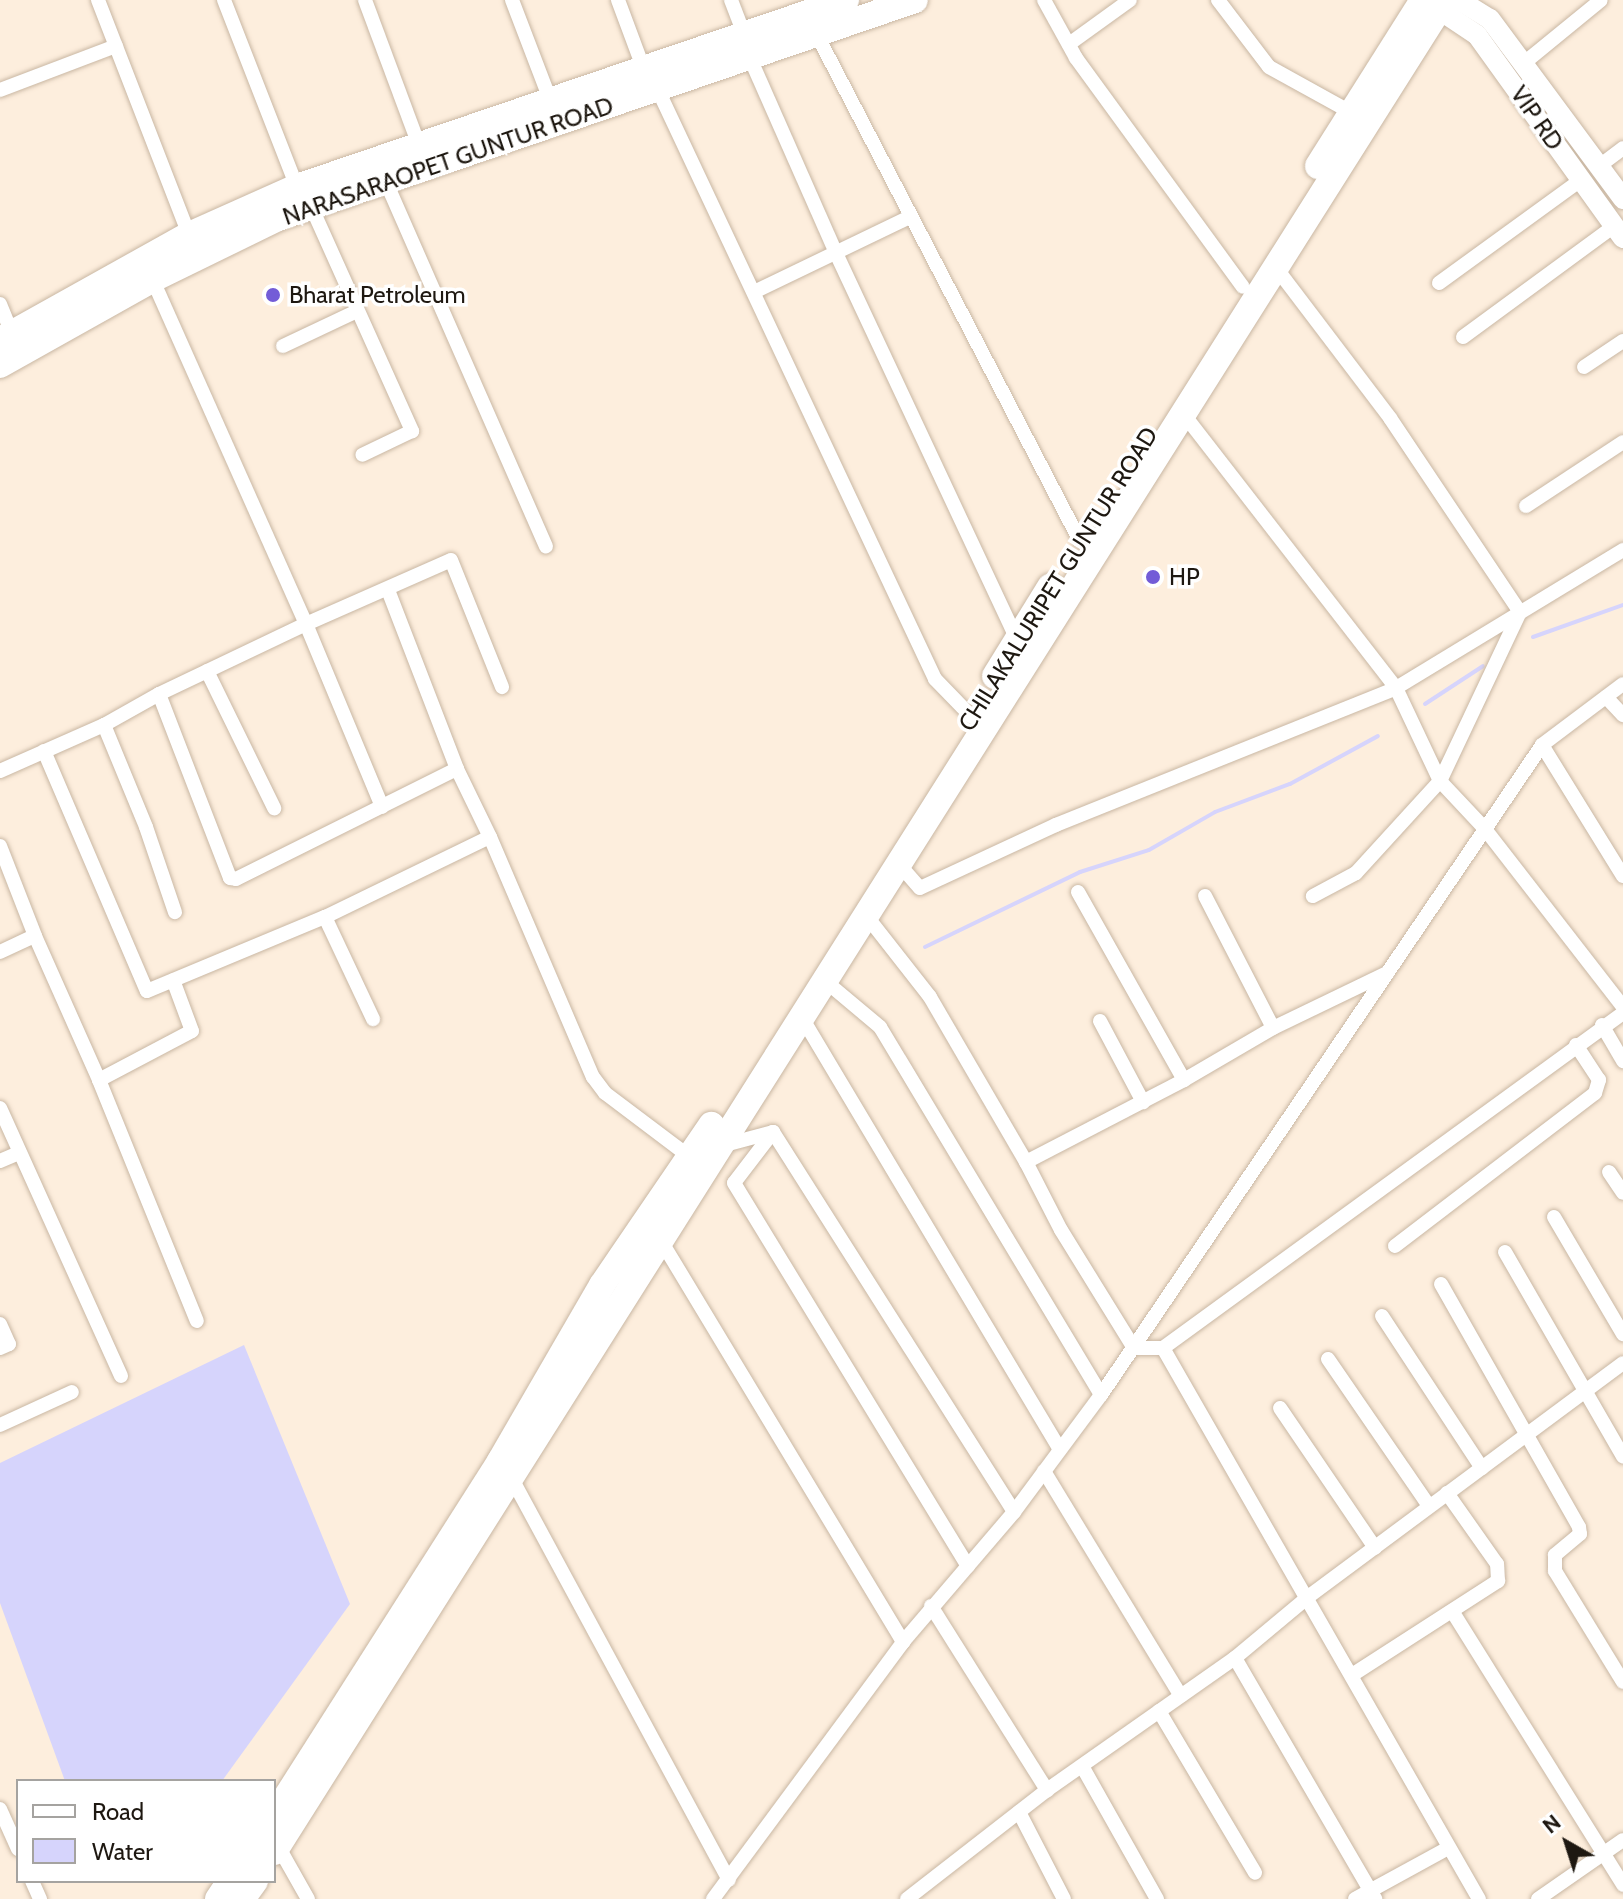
<!DOCTYPE html>
<style>
body{margin:0}
#map{position:relative;width:1623px;height:1899px;overflow:hidden;background:#fdeedd;font-family:Cabin,sans-serif}
div>[style]{position:absolute}
.water>*{inset:0;background:#d6d4fc}
.stream>*{height:4px;margin:-2px;padding:0 2px;transform-origin:2px;border-radius:2px;background:#d6d4fc}
.roads{filter:drop-shadow(0 0 2px #c9b7a3) drop-shadow(0 0 2px #c9b7a3)}
.street>*{height:14px;margin:-7px;padding:0 7px;transform-origin:7px;border-radius:7px;background:#fff}
.secondary>*{height:20px;margin:-10px;padding:0 10px;transform-origin:10px;border-radius:10px;background:#fff}
.highway>*{height:26px;margin:-13px;padding:0 13px;transform-origin:13px;border-radius:13px;background:#fff}
.dots>*{width:22px;height:22px;translate:-50% -50%;box-sizing:border-box;border:4px solid #fff;border-radius:50%}
span{translate:-50% -50%;white-space:nowrap;text-align:center;line-height:1.15;-webkit-text-stroke:7px #fff;paint-order:stroke}
.street-label{font-size:24px;color:#1e1811}
.poi-label{font-size:24px;color:#1e1811}
.left{translate:0 -50%;text-align:left}
.legend{position:absolute;left:16px;top:1779px;width:260px;height:104px;box-sizing:border-box;background:#fff;border:2px solid #a5a3a0;margin:0;padding:10px 14px;list-style:none;font-size:24px;color:#1e1811}
.legend li{display:flex;align-items:center;gap:16px;height:40px}
.legend b{width:40px;border:2px solid #a5a3a0}
.north{position:absolute;left:1527px;top:1803px;width:80px;height:80px;-webkit-text-stroke:6px #fff;paint-order:stroke;rotate:321deg;font-size:22px;font-weight:700;line-height:32px;text-align:center;color:#1e1811}
.north::after{content:'';display:block;margin:auto;width:28px;height:36px;background:#1e1811;clip-path:polygon(50% 0,100% 100%,50% 72%,0 100%)}
</style>
<div id="map">
<div class="water">
<i style="clip-path:polygon(244px 1345px,350px 1604px,222px 1781px,65px 1781px,0 1603px,0 1463px)"></i>
</div>
<div class="stream">
<i style="left:1533px;top:637px;width:96px;rotate:-19.6deg"></i>
<i style="left:1425px;top:704px;width:69px;rotate:-33.2deg"></i>
<i style="left:925px;top:947px;width:172px;rotate:-25.8deg"></i>
<i style="left:1080px;top:872px;width:72px;rotate:-17.7deg"></i>
<i style="left:1149px;top:850px;width:76px;rotate:-29.9deg"></i>
<i style="left:1215px;top:812px;width:80px;rotate:-20.5deg"></i>
<i style="left:1290px;top:784px;width:100px;rotate:-28.6deg"></i>
</div>
<div class="roads">
<div class="street">
<i style="left:98px;top:0;width:252px;rotate:68.8deg"></i>
<i style="left:224px;top:0;width:201px;rotate:68.7deg"></i>
<i style="left:365px;top:0;width:155px;rotate:69.6deg"></i>
<i style="left:512px;top:0;width:109px;rotate:69.1deg"></i>
<i style="left:618px;top:0;width:75px;rotate:69.6deg"></i>
<i style="left:731px;top:0;width:39px;rotate:69deg"></i>
<i style="left:1044px;top:0;width:66px;rotate:61.1deg"></i>
<i style="left:1076px;top:58px;width:283px;rotate:53.9deg"></i>
<i style="left:1218px;top:0;width:84px;rotate:52.7deg"></i>
<i style="left:1269px;top:67px;width:99px;rotate:28.9deg"></i>
<i style="left:817px;top:35px;width:570px;rotate:62.54deg"></i>
<i style="left:1069px;top:44px;width:75px;rotate:-35.8deg"></i>
<i style="left:750px;top:58px;width:211px;rotate:66.2deg"></i>
<i style="left:835px;top:251px;width:429px;rotate:64.9deg"></i>
<i style="left:1524px;top:63px;width:99px;rotate:-39.3deg"></i>
<i style="left:0;top:90px;width:124px;rotate:-20.8deg"></i>
<i style="left:658px;top:90px;width:651px;rotate:64.81deg"></i>
<i style="left:935px;top:679px;width:52px;rotate:45.8deg"></i>
<i style="left:971px;top:716px;width:16px;rotate:30deg"></i>
<i style="left:1598px;top:167px;width:31px;rotate:-37deg"></i>
<i style="left:386px;top:182px;width:398px;rotate:66.3deg"></i>
<i style="left:311px;top:206px;width:247px;rotate:65.8deg"></i>
<i style="left:412px;top:431px;width:55px;rotate:154.4deg"></i>
<i style="left:1274px;top:265px;width:192px;rotate:52.8deg"></i>
<i style="left:1390px;top:418px;width:234px;rotate:56.2deg"></i>
<i style="left:1520px;top:612px;width:187px;rotate:115.3deg"></i>
<i style="left:1440px;top:781px;width:125px;rotate:132.4deg"></i>
<i style="left:1356px;top:873px;width:49px;rotate:151.9deg"></i>
<i style="left:151px;top:276px;width:381px;rotate:66deg"></i>
<i style="left:306px;top:624px;width:198px;rotate:67.4deg"></i>
<i style="left:1439px;top:283px;width:175px;rotate:-36deg"></i>
<i style="left:754px;top:292px;width:173px;rotate:-25.7deg"></i>
<i style="left:0;top:304px;width:31px;rotate:68deg"></i>
<i style="left:1463px;top:337px;width:187px;rotate:-36.3deg"></i>
<i style="left:283px;top:346px;width:82px;rotate:-25.3deg"></i>
<i style="left:1584px;top:367px;width:47px;rotate:-33.7deg"></i>
<i style="left:1182px;top:412px;width:349px;rotate:52.2deg"></i>
<i style="left:1396px;top:688px;width:103px;rotate:64.7deg"></i>
<i style="left:1440px;top:781px;width:66px;rotate:46.8deg"></i>
<i style="left:1485px;top:829px;width:225px;rotate:52.2deg"></i>
<i style="left:1526px;top:506px;width:116px;rotate:-33.4deg"></i>
<i style="left:388px;top:590px;width:192px;rotate:68.9deg"></i>
<i style="left:457px;top:769px;width:76px;rotate:64.1deg"></i>
<i style="left:490px;top:837px;width:261px;rotate:66.8deg"></i>
<i style="left:593px;top:1077px;width:20px;rotate:53deg"></i>
<i style="left:605px;top:1093px;width:106px;rotate:37deg"></i>
<i style="left:207px;top:671px;width:153px;rotate:63.9deg"></i>
<i style="left:159px;top:694px;width:197px;rotate:68.9deg"></i>
<i style="left:230px;top:878px;width:6px;rotate:9deg"></i>
<i style="left:236px;top:879px;width:247px;rotate:-26.5deg"></i>
<i style="left:1606px;top:697px;width:25px;rotate:47deg"></i>
<i style="left:104px;top:725px;width:110px;rotate:67.6deg"></i>
<i style="left:146px;top:827px;width:90px;rotate:71.2deg"></i>
<i style="left:1542px;top:745px;width:154px;rotate:58.3deg"></i>
<i style="left:44px;top:751px;width:261px;rotate:66.8deg"></i>
<i style="left:147px;top:991px;width:193px;rotate:-22.6deg"></i>
<i style="left:325px;top:917px;width:183px;rotate:-25.9deg"></i>
<i style="left:0;top:771px;width:114px;rotate:-23.9deg"></i>
<i style="left:104px;top:725px;width:63px;rotate:-29.4deg"></i>
<i style="left:159px;top:694px;width:163px;rotate:-25.5deg"></i>
<i style="left:306px;top:624px;width:158px;rotate:-23.8deg"></i>
<i style="left:451px;top:560px;width:137px;rotate:68.1deg"></i>
<i style="left:0;top:846px;width:97px;rotate:68.7deg"></i>
<i style="left:35px;top:936px;width:158px;rotate:66deg"></i>
<i style="left:99px;top:1080px;width:260px;rotate:67.9deg"></i>
<i style="left:898px;top:863px;width:33px;rotate:49deg"></i>
<i style="left:920px;top:888px;width:150px;rotate:-24.9deg"></i>
<i style="left:1056px;top:825px;width:367px;rotate:-21.9deg"></i>
<i style="left:1396px;top:688px;width:266px;rotate:-31.3deg"></i>
<i style="left:1078px;top:892px;width:216px;rotate:60.6deg"></i>
<i style="left:1205px;top:896px;width:148px;rotate:62.7deg"></i>
<i style="left:865px;top:914px;width:105px;rotate:51.9deg"></i>
<i style="left:930px;top:997px;width:191px;rotate:59.8deg"></i>
<i style="left:1026px;top:1162px;width:76px;rotate:62.8deg"></i>
<i style="left:1061px;top:1230px;width:139px;rotate:58.3deg"></i>
<i style="left:1134px;top:1348px;width:29px"></i>
<i style="left:1163px;top:1348px;width:569px;rotate:-36.06deg"></i>
<i style="left:325px;top:917px;width:113px;rotate:64.8deg"></i>
<i style="left:0;top:952px;width:38px;rotate:-25deg"></i>
<i style="left:824px;top:980px;width:73px;rotate:40deg"></i>
<i style="left:880px;top:1027px;width:429px;rotate:59deg"></i>
<i style="left:801px;top:1016px;width:503px;rotate:59.15deg"></i>
<i style="left:1100px;top:1021px;width:92px;rotate:62deg"></i>
<i style="left:1602px;top:1025px;width:42px;rotate:59.7deg"></i>
<i style="left:99px;top:1080px;width:105px;rotate:-27.8deg"></i>
<i style="left:192px;top:1031px;width:54px;rotate:-110.4deg"></i>
<i style="left:0;top:1108px;width:294px;rotate:65.7deg"></i>
<i style="left:773px;top:1132px;width:64px;rotate:127.4deg"></i>
<i style="left:734px;top:1183px;width:449px;rotate:58.6deg"></i>
<i style="left:721px;top:1146px;width:54px;rotate:-15.1deg"></i>
<i style="left:773px;top:1132px;width:450px;rotate:57.6deg"></i>
<i style="left:0;top:1161px;width:21px;rotate:-23deg"></i>
<i style="left:1026px;top:1162px;width:178px;rotate:-27.4deg"></i>
<i style="left:1184px;top:1080px;width:103px;rotate:-30.3deg"></i>
<i style="left:1273px;top:1028px;width:127px;rotate:-25.8deg"></i>
<i style="left:1609px;top:1172px;width:25px;rotate:56deg"></i>
<i style="left:1554px;top:1217px;width:136px;rotate:59.5deg"></i>
<i style="left:660px;top:1239px;width:471px;rotate:58.9deg"></i>
<i style="left:1395px;top:1246px;width:252px;rotate:-37.4deg"></i>
<i style="left:1595px;top:1093px;width:14px;rotate:-73deg"></i>
<i style="left:1599px;top:1080px;width:42px;rotate:-123.3deg"></i>
<i style="left:1505px;top:1252px;width:236px;rotate:60deg"></i>
<i style="left:1441px;top:1284px;width:279px;rotate:60.4deg"></i>
<i style="left:1579px;top:1527px;width:7px;rotate:82deg"></i>
<i style="left:1580px;top:1534px;width:33px;rotate:140deg"></i>
<i style="left:1555px;top:1555px;width:16px;rotate:90deg"></i>
<i style="left:1555px;top:1571px;width:130px;rotate:58.5deg"></i>
<i style="left:1382px;top:1316px;width:182px;rotate:56.7deg"></i>
<i style="left:0;top:1324px;width:22px;rotate:66deg"></i>
<i style="left:9px;top:1344px;width:10px;rotate:156deg"></i>
<i style="left:1163px;top:1348px;width:635px;rotate:60.17deg"></i>
<i style="left:1328px;top:1359px;width:178px;rotate:55.5deg"></i>
<i style="left:1280px;top:1408px;width:169px;rotate:55.8deg"></i>
<i style="left:0;top:1425px;width:79px;rotate:-24.6deg"></i>
<i style="left:1044px;top:1471px;width:263px;rotate:58.7deg"></i>
<i style="left:511px;top:1477px;width:458px;rotate:61.6deg"></i>
<i style="left:931px;top:1606px;width:218px;rotate:57.8deg"></i>
<i style="left:1452px;top:1611px;width:323px;rotate:58deg"></i>
<i style="left:1235px;top:1658px;width:279px;rotate:59.8deg"></i>
<i style="left:1352px;top:1675px;width:174px;rotate:-32.8deg"></i>
<i style="left:1498px;top:1581px;width:17px;rotate:-93deg"></i>
<i style="left:1497px;top:1564px;width:87px;rotate:-125.2deg"></i>
<i style="left:1159px;top:1711px;width:188px;rotate:59.3deg"></i>
<i style="left:1082px;top:1766px;width:153px;rotate:60.6deg"></i>
<i style="left:0;top:1809px;width:44px;rotate:65.8deg"></i>
<i style="left:1019px;top:1812px;width:98px;rotate:62.7deg"></i>
<i style="left:278px;top:1846px;width:61px;rotate:60.5deg"></i>
<i style="left:32px;top:1881px;width:20px;rotate:66deg"></i>
<i style="left:713px;top:1899px;width:320px;rotate:-53.5deg"></i>
<i style="left:903px;top:1642px;width:171px;rotate:-49.5deg"></i>
<i style="left:1014px;top:1512px;width:146px;rotate:-53.4deg"></i>
<i style="left:1101px;top:1395px;width:785px;rotate:-55.84deg"></i>
<i style="left:1542px;top:745px;width:101px;rotate:-37deg"></i>
<i style="left:907px;top:1899px;width:177px;rotate:-37.9deg"></i>
<i style="left:1047px;top:1790px;width:230px;rotate:-35.1deg"></i>
<i style="left:1235px;top:1658px;width:95px;rotate:-39.9deg"></i>
<i style="left:1308px;top:1597px;width:392px;rotate:-36.6deg"></i>
<i style="left:1355px;top:1899px;width:106px;rotate:-28.7deg"></i>
<i style="left:1538px;top:1899px;width:103px;rotate:-34.8deg"></i>
</div>
<div class="secondary">
<i style="left:1459px;top:0;width:36px;rotate:32deg"></i>
<i style="left:1490px;top:19px;width:224px;rotate:53.5deg"></i>
<i style="left:1429px;top:3px;width:58px;rotate:33.7deg"></i>
<i style="left:1477px;top:35px;width:250px;rotate:54.3deg"></i>
</div>
<div class="highway">
<i style="left:1318px;top:166px;width:196px;rotate:-57.7deg"></i>
<i style="left:0;top:340px;width:216px;rotate:-29.1deg"></i>
<i style="left:189px;top:235px;width:118px;rotate:-24deg"></i>
<i style="left:297px;top:187px;width:580px;rotate:-18.81deg"></i>
<i style="left:0;top:365px;width:176px;rotate:-29.3deg"></i>
<i style="left:153px;top:279px;width:139px;rotate:-26deg"></i>
<i style="left:278px;top:218px;width:673px;rotate:-18.89deg"></i>
<i style="left:995px;top:676px;width:105px;rotate:-58.3deg"></i>
<i style="left:274px;top:1816px;width:421px;rotate:-57.5deg"></i>
<i style="left:500px;top:1461px;width:203px;rotate:-59.9deg"></i>
<i style="left:602px;top:1285px;width:194px;rotate:-55.7deg"></i>
<i style="left:274px;top:1852px;width:2191px;rotate:-57.7deg"></i>
<i style="left:218px;top:1899px;width:22px;rotate:-56deg"></i>
<i style="left:242px;top:1899px;width:22px;rotate:-54deg"></i>
</div>
</div>
<div class="dots">
<i style="left:273px;top:295px;background:#735cd7"></i>
<i style="left:1153px;top:577px;background:#735cd7"></i>
</div>
<div class="street-label">
<span style="left:1537px;top:118px;rotate:55deg">VIP RD</span>
<span style="left:448px;top:161px;rotate:-19deg">NARASARAOPET GUNTUR ROAD</span>
<span style="left:1058px;top:579px;rotate:-58deg">CHILAKALURIPET GUNTUR ROAD</span>
</div>
<div class="poi-label">
<span class="left" style="left:289px;top:295px">Bharat Petroleum</span>
<span class="left" style="left:1169px;top:577px">HP</span>
</div>
<ul class="legend">
<li><b style="height:10px;background:#fff"></b>Road</li>
<li><b style="height:22px;background:#d6d4fc"></b>Water</li>
</ul>
<div class="north">N</div>
</div>
